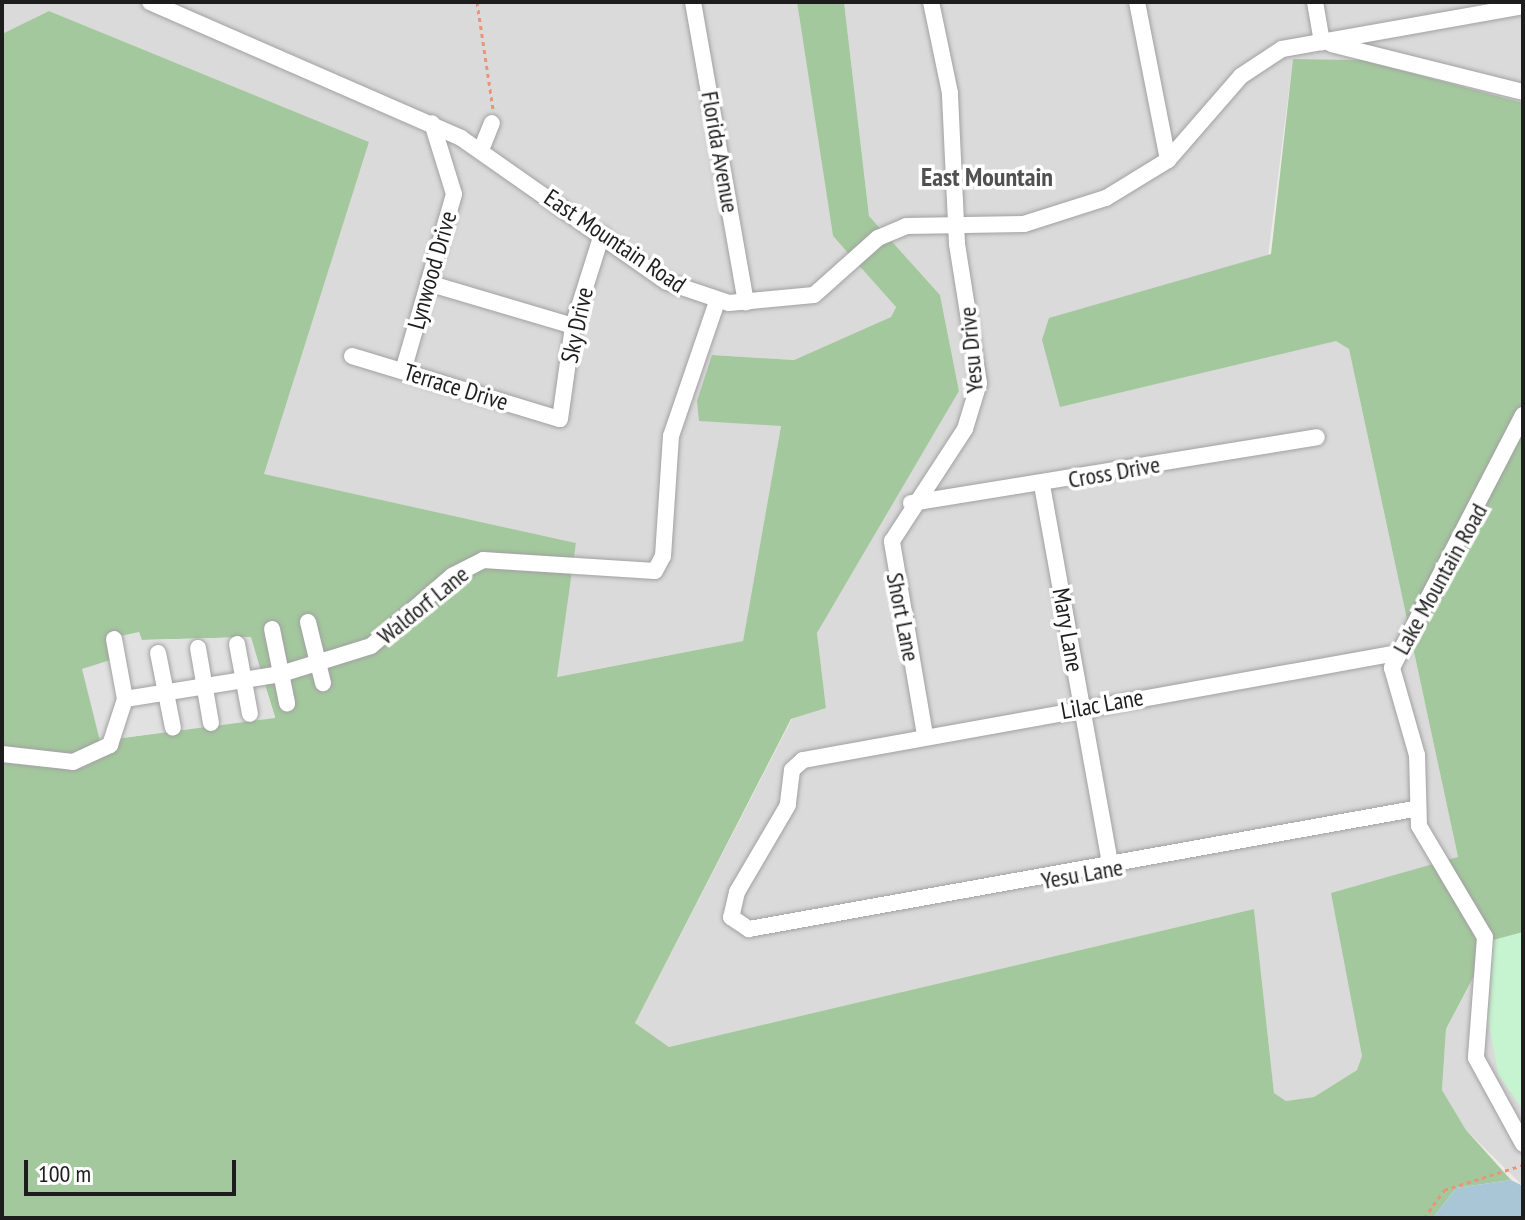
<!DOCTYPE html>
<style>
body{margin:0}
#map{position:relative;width:1525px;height:1220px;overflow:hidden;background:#edebe4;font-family:"PT Sans Narrow",sans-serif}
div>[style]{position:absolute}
.residential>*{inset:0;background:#dbdada}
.forest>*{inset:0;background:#a4c89e}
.park>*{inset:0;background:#c6f3d0}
.parking>*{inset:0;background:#e1e1e1}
.water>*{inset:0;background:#a9c6d6}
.path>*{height:3px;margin-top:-1.5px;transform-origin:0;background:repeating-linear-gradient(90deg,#e99479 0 4px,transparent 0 8px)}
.roads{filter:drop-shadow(0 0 2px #a1a1a1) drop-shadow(0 0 2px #a1a1a1)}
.minor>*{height:16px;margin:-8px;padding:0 8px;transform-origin:8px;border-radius:8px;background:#fff}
span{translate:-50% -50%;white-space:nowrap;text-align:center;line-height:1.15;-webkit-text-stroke:7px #fff;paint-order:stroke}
.street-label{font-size:24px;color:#1d1d1d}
.neighbourhood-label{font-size:26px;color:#505050;font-weight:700}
.frame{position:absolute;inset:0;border:4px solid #1d1d1d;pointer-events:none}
.scale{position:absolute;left:24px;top:1160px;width:212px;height:36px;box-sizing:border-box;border:4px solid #1d1d1d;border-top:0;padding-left:10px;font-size:24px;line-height:28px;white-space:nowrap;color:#1d1d1d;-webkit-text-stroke:6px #fff;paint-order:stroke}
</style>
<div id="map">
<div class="residential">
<i style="clip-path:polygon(2px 2px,797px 2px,833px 236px,896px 306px,891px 317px,794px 360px,712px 355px,781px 426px,743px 641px,556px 677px,576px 543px,263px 474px,369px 142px,49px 11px,2px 34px)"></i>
<i style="clip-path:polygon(844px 2px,1523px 2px,1523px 103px,1363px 60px,1293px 59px,1268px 256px,1349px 349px,1458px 857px,1357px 1070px,1314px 1097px,1285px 1101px,1274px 1093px,1254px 909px,669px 1047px,635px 1023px,792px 719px,826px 707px,817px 633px,959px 391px,940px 295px,869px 216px)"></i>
<i style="clip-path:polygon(1523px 937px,1523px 1186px,1466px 1130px,1442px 1090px,1446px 1029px,1492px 944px)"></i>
</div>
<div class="forest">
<i style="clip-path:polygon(evenodd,797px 2px,844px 2px,869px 216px,940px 295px,959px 391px,817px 633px,826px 708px,791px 719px,635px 1023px,669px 1047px,1254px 909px,1274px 1093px,1286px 1101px,1314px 1097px,1357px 1070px,1362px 1056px,1331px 893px,1458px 857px,1349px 349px,1336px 341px,1060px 407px,1042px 340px,1049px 318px,1271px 254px,1293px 59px,1363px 60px,1523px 103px,1523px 937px,1491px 944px,1446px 1029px,1442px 1090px,1466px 1130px,1511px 1180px,1456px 1188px,1433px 1218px,2px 1218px,2px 34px,49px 11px,369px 142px,264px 474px,576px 543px,557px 677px,743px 641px,781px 426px,699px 421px,697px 401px,712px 355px,794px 360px,891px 317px,896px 307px,833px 236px,797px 2px,139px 632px,141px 640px,250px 637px,275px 717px,100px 741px,139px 632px)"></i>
</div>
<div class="park">
<i style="clip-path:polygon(1523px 932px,1523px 1110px,1498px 1074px,1488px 1018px,1493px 940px)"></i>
</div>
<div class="parking">
<i style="clip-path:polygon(139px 632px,142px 640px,251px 637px,275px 718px,100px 741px,82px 669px,110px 660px,116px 637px)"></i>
</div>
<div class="water">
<i style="clip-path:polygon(1511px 1180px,1523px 1186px,1523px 1218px,1433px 1218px,1456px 1188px)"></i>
</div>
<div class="path">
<i style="left:477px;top:2px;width:108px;rotate:81.5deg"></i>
<i style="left:1424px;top:1218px;width:34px;rotate:-54deg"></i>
<i style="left:1444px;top:1190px;width:83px;rotate:-17.6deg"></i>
</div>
<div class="roads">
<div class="minor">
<i style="left:150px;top:2px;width:339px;rotate:23.6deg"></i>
<i style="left:461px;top:138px;width:251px;rotate:35deg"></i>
<i style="left:667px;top:282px;width:65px;rotate:18.7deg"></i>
<i style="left:729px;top:303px;width:85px;rotate:-5.4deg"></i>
<i style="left:814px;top:295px;width:86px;rotate:-41.7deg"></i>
<i style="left:878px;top:238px;width:30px;rotate:-23deg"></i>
<i style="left:906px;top:226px;width:118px;rotate:-1deg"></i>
<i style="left:1024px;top:224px;width:86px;rotate:-17.6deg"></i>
<i style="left:1106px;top:198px;width:73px;rotate:-31.5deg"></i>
<i style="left:1168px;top:160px;width:111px;rotate:-49deg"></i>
<i style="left:1241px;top:76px;width:49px;rotate:-33.4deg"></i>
<i style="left:1282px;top:49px;width:245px;rotate:-10.1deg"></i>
<i style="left:693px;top:2px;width:305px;rotate:80deg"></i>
<i style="left:1137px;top:2px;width:161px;rotate:78.9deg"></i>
<i style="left:1315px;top:2px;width:41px;rotate:80.1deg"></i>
<i style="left:1331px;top:44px;width:198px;rotate:14deg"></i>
<i style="left:481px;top:150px;width:29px;rotate:-68deg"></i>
<i style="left:428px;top:283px;width:151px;rotate:16.5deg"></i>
<i style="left:352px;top:356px;width:217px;rotate:16.9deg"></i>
<i style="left:560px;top:419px;width:94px;rotate:-82deg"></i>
<i style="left:573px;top:326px;width:96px;rotate:-72.5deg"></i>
<i style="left:403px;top:371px;width:184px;rotate:-73.9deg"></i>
<i style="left:454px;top:194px;width:74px;rotate:-107.2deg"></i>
<i style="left:1523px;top:415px;width:285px;rotate:117.4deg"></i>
<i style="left:1392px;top:668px;width:91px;rotate:74deg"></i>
<i style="left:1417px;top:755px;width:71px;rotate:88.4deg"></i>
<i style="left:1419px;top:826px;width:129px;rotate:59.3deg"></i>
<i style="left:1485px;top:937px;width:121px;rotate:94.3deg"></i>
<i style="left:1476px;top:1058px;width:98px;rotate:61.3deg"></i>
<i style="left:1042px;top:485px;width:390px;rotate:79.8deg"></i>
<i style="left:911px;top:503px;width:411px;rotate:-9.2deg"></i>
<i style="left:308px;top:622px;width:63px;rotate:76.2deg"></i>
<i style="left:272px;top:629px;width:76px;rotate:78.5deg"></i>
<i style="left:237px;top:644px;width:71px;rotate:79.5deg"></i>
<i style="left:198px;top:648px;width:76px;rotate:80.2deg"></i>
<i style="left:158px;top:653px;width:76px;rotate:78.7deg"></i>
<i style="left:1397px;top:653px;width:604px;rotate:169.79deg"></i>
<i style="left:803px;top:760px;width:15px;rotate:138deg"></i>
<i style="left:792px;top:770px;width:35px;rotate:97deg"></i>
<i style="left:788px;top:805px;width:101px;rotate:120.4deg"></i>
<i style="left:737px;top:892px;width:26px;rotate:103deg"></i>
<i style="left:731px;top:917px;width:22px;rotate:34deg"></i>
<i style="left:749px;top:929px;width:676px;rotate:-10.23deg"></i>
<i style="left:125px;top:699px;width:158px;rotate:-9.1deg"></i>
<i style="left:281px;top:674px;width:94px;rotate:-17.3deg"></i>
<i style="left:371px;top:646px;width:107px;rotate:-40.8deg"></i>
<i style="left:452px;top:576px;width:35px;rotate:-27deg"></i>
<i style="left:483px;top:560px;width:172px;rotate:3.7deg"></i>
<i style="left:655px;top:571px;width:17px;rotate:-62deg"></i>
<i style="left:663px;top:556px;width:120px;rotate:-86.2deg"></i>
<i style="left:671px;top:436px;width:142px;rotate:-71.1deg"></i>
<i style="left:925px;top:735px;width:197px;rotate:-99.7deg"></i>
<i style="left:892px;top:541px;width:134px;rotate:-56.9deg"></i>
<i style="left:965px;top:429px;width:48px;rotate:-73.1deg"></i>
<i style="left:979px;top:383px;width:141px;rotate:-99deg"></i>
<i style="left:957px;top:244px;width:151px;rotate:-92.7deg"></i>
<i style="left:950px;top:93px;width:93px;rotate:-101.8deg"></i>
<i style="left:2px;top:754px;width:71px;rotate:6.4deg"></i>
<i style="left:73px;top:762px;width:41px;rotate:-24.7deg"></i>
<i style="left:110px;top:745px;width:48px;rotate:-71.9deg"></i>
<i style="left:125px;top:699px;width:61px;rotate:-100.4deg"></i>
</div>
</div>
<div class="street-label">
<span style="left:720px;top:152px;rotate:80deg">Florida Avenue</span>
<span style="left:615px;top:241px;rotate:34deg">East Mountain Road</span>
<span style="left:432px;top:270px;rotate:-74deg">Lynwood Drive</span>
<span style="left:577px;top:325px;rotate:-78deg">Sky Drive</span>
<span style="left:971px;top:350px;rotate:-95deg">Yesu Drive</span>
<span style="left:456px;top:387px;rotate:17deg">Terrace Drive</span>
<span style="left:1114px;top:472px;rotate:-10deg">Cross Drive</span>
<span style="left:1440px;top:579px;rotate:-61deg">Lake Mountain Road</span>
<span style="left:423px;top:605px;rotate:-39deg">Waldorf Lane</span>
<span style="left:903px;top:617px;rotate:79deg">Short Lane</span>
<span style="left:1068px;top:630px;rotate:80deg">Mary Lane</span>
<span style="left:1102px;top:704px;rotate:-10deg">Lilac Lane</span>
<span style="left:1082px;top:874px;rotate:-10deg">Yesu Lane</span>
</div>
<div class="neighbourhood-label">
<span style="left:987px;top:177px">East Mountain</span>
</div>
<div class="frame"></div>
<div class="scale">100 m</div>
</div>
